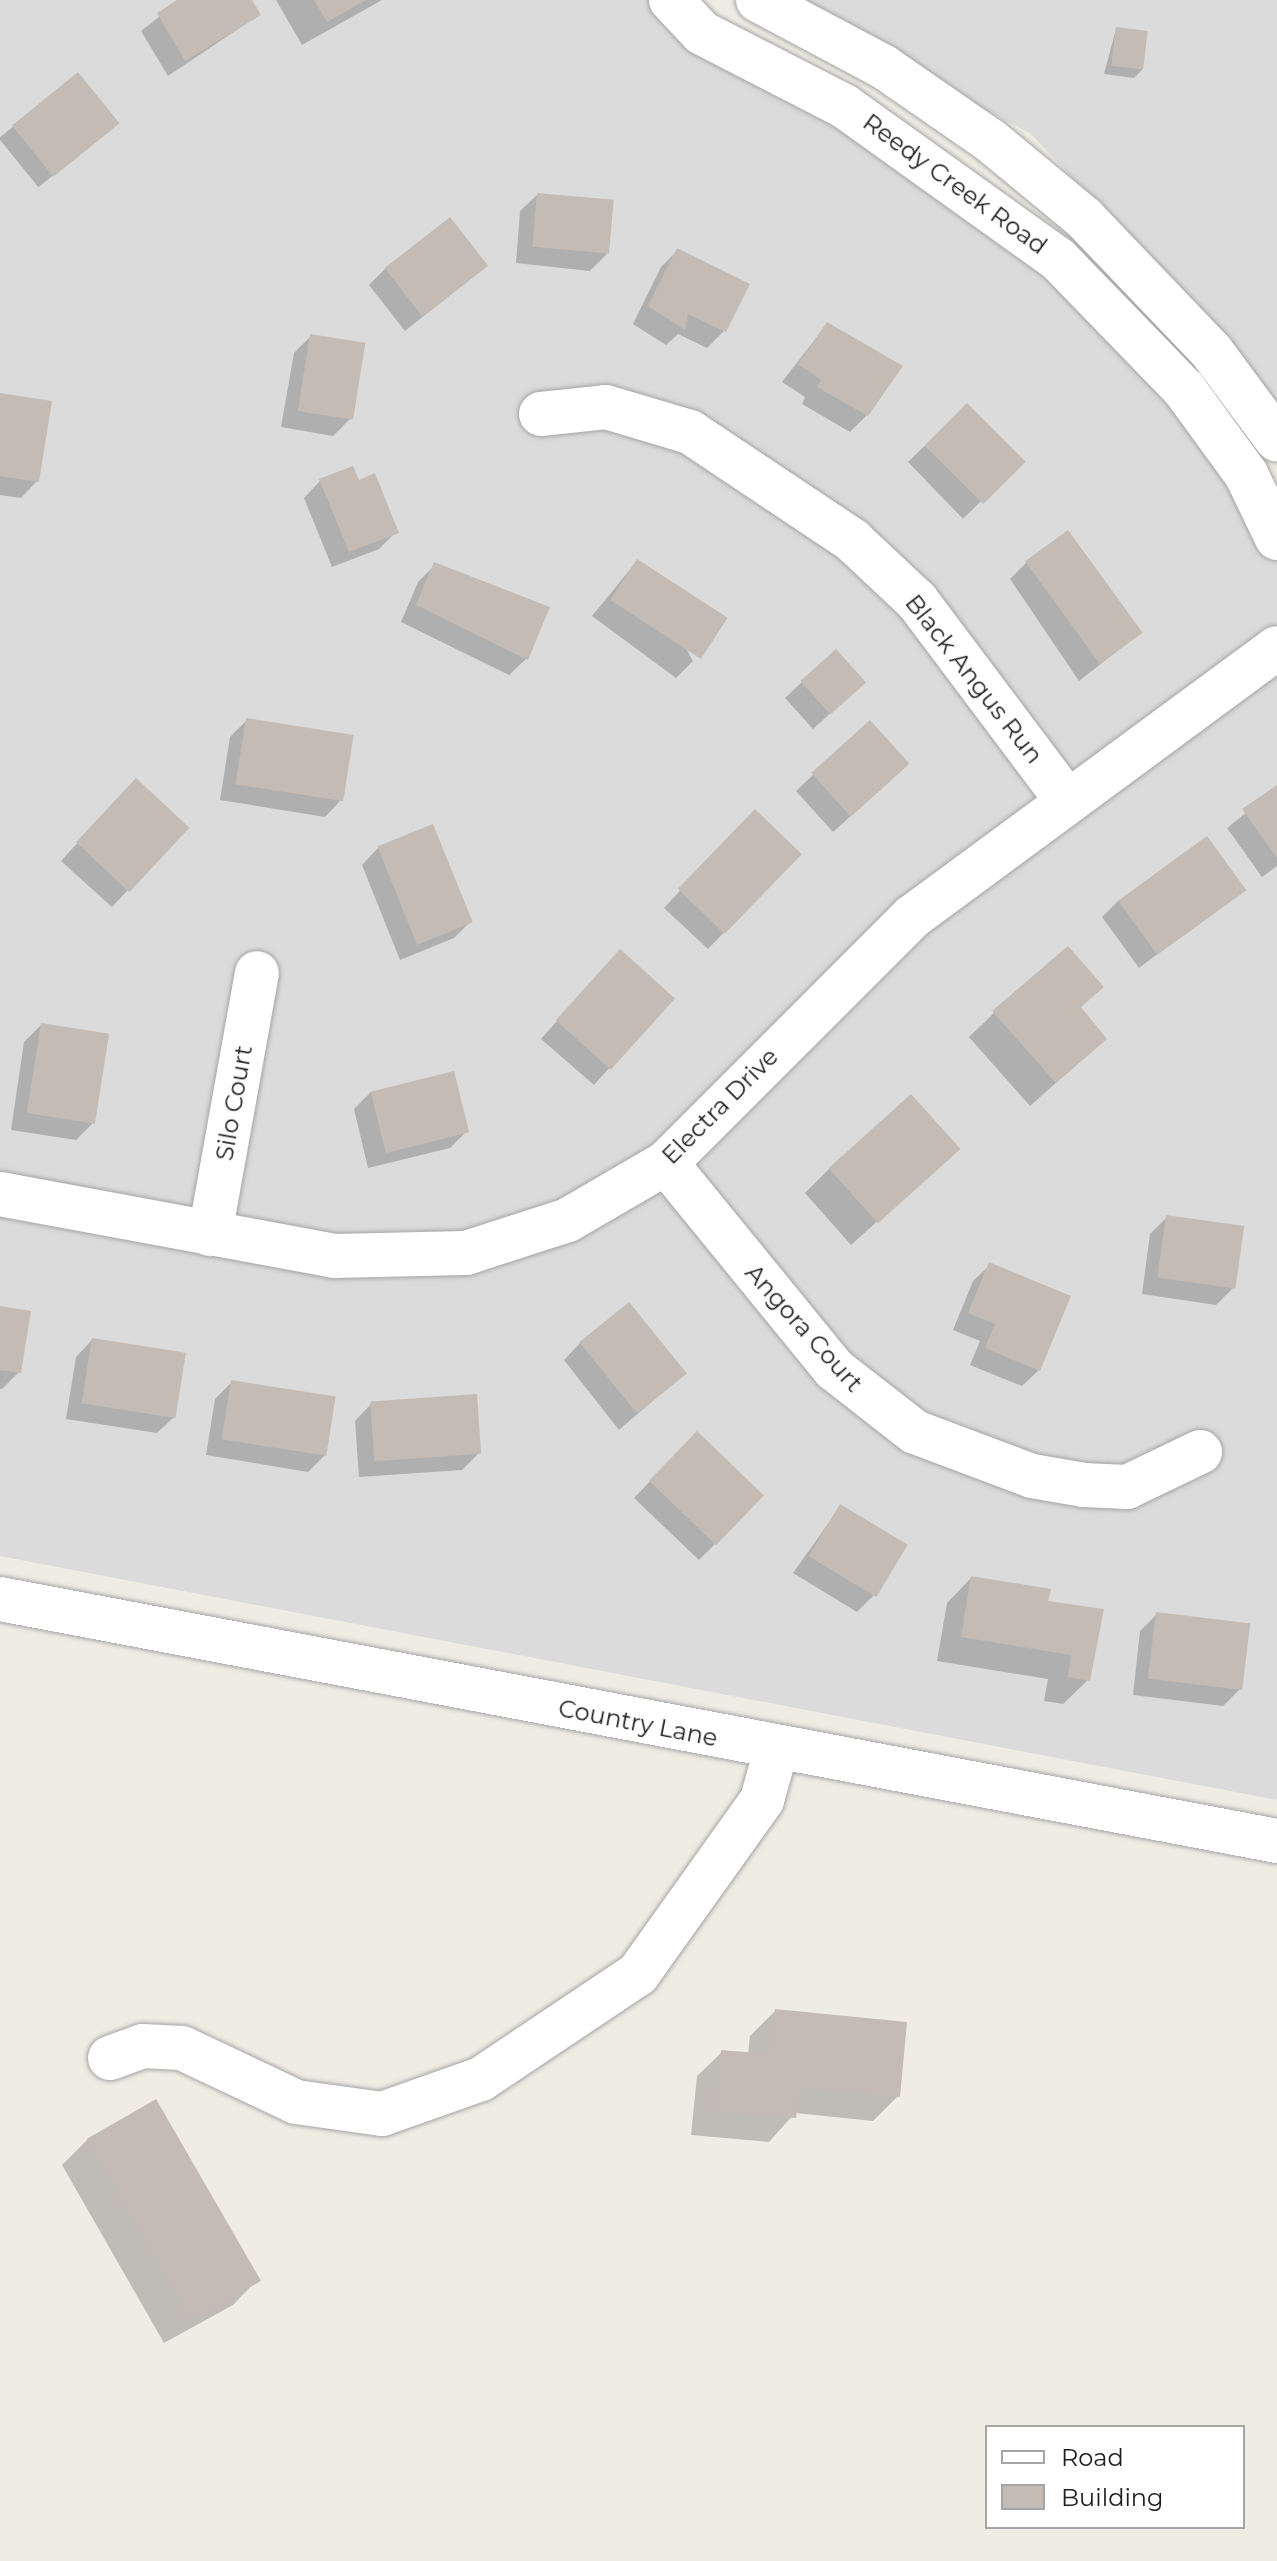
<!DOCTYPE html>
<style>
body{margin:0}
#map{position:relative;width:1277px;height:2561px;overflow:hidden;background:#efece4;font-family:Montserrat,sans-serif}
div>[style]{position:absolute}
.residential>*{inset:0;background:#dcdbdb}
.shadow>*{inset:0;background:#0003;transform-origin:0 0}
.building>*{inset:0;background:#c4bcb4;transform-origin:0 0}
.roads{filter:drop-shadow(0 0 2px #a5a5a5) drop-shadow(0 0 2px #a5a5a5)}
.minor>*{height:44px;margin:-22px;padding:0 22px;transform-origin:22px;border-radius:22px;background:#fff}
span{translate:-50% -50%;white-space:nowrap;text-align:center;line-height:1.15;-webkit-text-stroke:6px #fff;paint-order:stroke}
.street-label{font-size:24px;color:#1e1e1e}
.legend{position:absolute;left:985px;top:2425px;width:260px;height:104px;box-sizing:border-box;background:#fff;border:2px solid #a5a5a5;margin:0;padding:10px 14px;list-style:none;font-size:24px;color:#1e1e1e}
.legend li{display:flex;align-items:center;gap:16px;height:40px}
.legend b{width:40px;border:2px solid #a5a5a5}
</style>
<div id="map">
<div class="residential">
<i style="clip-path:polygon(0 0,654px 0,980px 185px,1277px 522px,1277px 1800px,0 1556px)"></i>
<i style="clip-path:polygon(777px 0,1277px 0,1277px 417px,1202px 316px,1031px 134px)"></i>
</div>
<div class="shadow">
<i style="clip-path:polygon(181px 0,250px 0,259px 15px,168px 76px,141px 31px)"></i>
<i style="clip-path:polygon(276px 0,382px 0,302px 45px)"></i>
<i style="clip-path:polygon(1116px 29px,1142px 70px,1134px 78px,1104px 74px)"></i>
<i style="left:78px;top:74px;width:63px;height:102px;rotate:51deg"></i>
<i style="clip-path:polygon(537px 195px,607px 254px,590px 271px,516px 263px,520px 211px)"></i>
<i style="clip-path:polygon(678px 250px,724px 331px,707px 348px,678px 334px,666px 345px,633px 324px,661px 267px)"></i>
<i style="clip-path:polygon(485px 266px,405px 331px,369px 285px,386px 268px)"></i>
<i style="clip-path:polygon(827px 324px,867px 415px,850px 432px,802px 404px,805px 397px,782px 382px)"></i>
<i style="clip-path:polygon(311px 336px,350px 419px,333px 436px,281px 427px,294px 353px)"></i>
<i style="clip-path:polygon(0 395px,37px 481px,21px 498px,0 495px)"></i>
<i style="left:967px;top:405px;width:79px;height:82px;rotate:46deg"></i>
<i style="clip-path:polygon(320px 481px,358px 483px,396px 532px,379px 549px,332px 567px,304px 498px)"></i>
<i style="clip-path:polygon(637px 561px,693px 661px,676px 678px,592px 616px)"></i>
<i style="clip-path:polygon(1027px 562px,1140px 633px,1079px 681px,1010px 579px)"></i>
<i style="clip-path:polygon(435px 565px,526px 659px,509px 675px,401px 622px,418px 582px)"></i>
<i style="clip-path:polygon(802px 682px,846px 699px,813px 729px,785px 698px)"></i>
<i style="clip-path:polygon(247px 720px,341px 800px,325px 817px,220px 800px,230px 737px)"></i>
<i style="clip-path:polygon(813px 775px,890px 781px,833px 832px,796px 791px)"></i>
<i style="clip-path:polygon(1277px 788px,1277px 866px,1262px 877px,1227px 828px)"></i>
<i style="clip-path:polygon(119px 797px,128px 890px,112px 907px,61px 861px)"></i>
<i style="clip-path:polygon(738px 828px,799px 854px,708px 949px,664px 908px)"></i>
<i style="clip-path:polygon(378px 848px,471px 921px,454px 938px,400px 960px,362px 865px)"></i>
<i style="clip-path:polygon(1243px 890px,1139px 968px,1102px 917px,1119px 900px)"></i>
<i style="clip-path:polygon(603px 969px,672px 998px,594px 1085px,541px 1039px)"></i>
<i style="clip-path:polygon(1101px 987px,1079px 1009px,1105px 1039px,1030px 1106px,969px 1037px,994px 1013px)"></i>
<i style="clip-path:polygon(41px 1025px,93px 1123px,76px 1140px,11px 1130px,24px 1042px)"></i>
<i style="clip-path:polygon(371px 1092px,467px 1131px,450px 1148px,368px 1168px,354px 1109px)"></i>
<i style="clip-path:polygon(957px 1149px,851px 1245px,805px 1193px,830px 1168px)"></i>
<i style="clip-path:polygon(1167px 1217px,1233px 1288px,1216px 1305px,1142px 1294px,1150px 1234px)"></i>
<i style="clip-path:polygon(990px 1265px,1039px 1370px,1022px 1386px,970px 1365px,980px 1341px,953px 1330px,973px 1281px)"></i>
<i style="clip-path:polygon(0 1308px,19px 1372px,2px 1389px,0 1389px)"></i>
<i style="clip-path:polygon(92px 1340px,174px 1417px,157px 1433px,66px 1419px,76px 1357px)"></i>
<i style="clip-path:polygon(580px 1343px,684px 1374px,619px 1430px,564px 1360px)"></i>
<i style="clip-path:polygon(232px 1382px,325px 1455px,308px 1472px,206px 1455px,215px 1399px)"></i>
<i style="clip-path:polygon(371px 1404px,479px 1453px,462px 1470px,359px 1477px,355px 1421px)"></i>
<i style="clip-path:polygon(680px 1450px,716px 1543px,699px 1560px,634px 1498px)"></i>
<i style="clip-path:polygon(840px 1507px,874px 1595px,857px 1612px,793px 1573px)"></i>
<i style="clip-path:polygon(971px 1578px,1045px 1603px,1088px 1680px,1063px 1704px,1044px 1701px,1048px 1679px,937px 1661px,947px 1603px)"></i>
<i style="clip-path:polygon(1157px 1614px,1240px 1689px,1223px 1706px,1133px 1695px,1140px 1631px)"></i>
<i style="clip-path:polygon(775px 2011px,898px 2096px,873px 2121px,795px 2113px,769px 2142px,691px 2135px,697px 2076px,722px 2052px,748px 2054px,750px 2036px)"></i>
<i style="clip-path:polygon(155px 2102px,257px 2280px,233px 2305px,164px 2343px,62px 2165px,87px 2140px)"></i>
</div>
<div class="building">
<i style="clip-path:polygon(177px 0,252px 0,261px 15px,185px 61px,157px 13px)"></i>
<i style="clip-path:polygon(314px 0,366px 0,327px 22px)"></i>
<i style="left:1116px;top:27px;width:32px;height:39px;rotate:7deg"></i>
<i style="left:78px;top:72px;width:66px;height:85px;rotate:51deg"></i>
<i style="left:537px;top:193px;width:77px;height:54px;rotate:5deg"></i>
<i style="left:450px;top:217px;width:62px;height:83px;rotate:52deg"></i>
<i style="clip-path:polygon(677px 248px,750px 284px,726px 332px,688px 314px,685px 330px,648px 306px)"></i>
<i style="clip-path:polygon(827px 322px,903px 366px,868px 416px,817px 387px,821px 380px,798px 364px)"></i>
<i style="left:310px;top:334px;width:56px;height:78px;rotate:9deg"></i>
<i style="clip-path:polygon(0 393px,52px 401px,39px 482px,0 476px)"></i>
<i style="left:967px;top:403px;width:83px;height:60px;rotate:45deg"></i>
<i style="clip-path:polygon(353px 466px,359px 480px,375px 473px,399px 533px,349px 552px,319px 479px)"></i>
<i style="left:1068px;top:530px;width:127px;height:53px;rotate:54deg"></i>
<i style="left:637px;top:559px;width:108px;height:49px;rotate:33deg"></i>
<i style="clip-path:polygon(434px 562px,550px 607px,528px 660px,416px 605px)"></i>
<i style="left:836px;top:649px;width:45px;height:48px;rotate:48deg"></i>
<i style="left:246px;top:718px;width:109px;height:67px;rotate:9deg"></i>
<i style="left:870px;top:720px;width:59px;height:79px;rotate:48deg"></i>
<i style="left:136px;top:778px;width:73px;height:88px;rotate:43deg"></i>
<i style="clip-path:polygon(1277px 785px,1277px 858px,1242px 809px)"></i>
<i style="left:755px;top:809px;width:65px;height:111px;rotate:44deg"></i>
<i style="left:433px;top:824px;width:106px;height:60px;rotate:68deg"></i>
<i style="left:1207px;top:836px;width:67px;height:110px;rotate:54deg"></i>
<i style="clip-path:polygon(1068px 946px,1104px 987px,1081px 1007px,1107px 1039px,1056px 1083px,992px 1011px)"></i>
<i style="left:620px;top:949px;width:74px;height:96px;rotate:42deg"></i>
<i style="left:41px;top:1023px;width:69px;height:91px;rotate:9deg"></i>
<i style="left:454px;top:1071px;width:63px;height:86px;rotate:76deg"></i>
<i style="left:911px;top:1094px;width:74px;height:111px;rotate:48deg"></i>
<i style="left:1166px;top:1215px;width:79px;height:63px;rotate:8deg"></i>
<i style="clip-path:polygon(989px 1262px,1071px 1296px,1040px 1371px,985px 1348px,995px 1324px,968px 1313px)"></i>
<i style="left:629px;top:1302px;width:92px;height:64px;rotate:51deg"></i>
<i style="clip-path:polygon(0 1306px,31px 1311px,21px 1373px,0 1370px)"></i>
<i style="left:92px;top:1338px;width:95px;height:66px;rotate:9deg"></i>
<i style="left:231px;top:1380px;width:106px;height:60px;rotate:9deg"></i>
<i style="left:477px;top:1394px;width:60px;height:107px;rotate:86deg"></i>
<i style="left:697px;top:1431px;width:93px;height:69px;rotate:44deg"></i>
<i style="left:840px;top:1504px;width:79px;height:61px;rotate:31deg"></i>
<i style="clip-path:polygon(971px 1576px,1051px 1589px,1048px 1601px,1104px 1609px,1090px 1681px,1068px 1677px,1071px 1655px,961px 1637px)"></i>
<i style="left:1156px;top:1612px;width:95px;height:67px;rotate:7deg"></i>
<i style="clip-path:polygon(775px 2009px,907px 2022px,900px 2097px,799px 2087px,796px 2118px,715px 2111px,721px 2050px,770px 2054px)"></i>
<i style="left:156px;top:2099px;width:210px;height:80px;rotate:60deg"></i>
</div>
<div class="roads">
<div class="minor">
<i style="left:671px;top:0;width:45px;rotate:46.8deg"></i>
<i style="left:702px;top:33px;width:160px;rotate:27.2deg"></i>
<i style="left:844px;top:106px;width:263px;rotate:35.6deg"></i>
<i style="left:1058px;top:259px;width:181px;rotate:45.9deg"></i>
<i style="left:1184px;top:389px;width:105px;rotate:53.9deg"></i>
<i style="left:1246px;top:474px;width:71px;rotate:64.2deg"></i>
<i style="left:758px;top:0;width:143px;rotate:28deg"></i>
<i style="left:884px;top:67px;width:130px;rotate:34.7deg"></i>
<i style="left:991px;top:141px;width:121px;rotate:39.6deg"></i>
<i style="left:1084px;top:218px;width:185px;rotate:46.3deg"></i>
<i style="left:1212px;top:352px;width:109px;rotate:53.5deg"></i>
<i style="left:541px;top:414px;width:65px;rotate:-6.1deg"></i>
<i style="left:606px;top:407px;width:88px;rotate:16.6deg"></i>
<i style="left:690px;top:432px;width:195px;rotate:33.7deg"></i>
<i style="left:852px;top:540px;width:89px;rotate:43.2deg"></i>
<i style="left:917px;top:601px;width:246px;rotate:53.1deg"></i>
<i style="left:666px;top:1163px;width:266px;rotate:50.8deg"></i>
<i style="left:834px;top:1369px;width:103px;rotate:37.9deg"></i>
<i style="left:915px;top:1432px;width:125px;rotate:20.6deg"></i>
<i style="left:1032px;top:1476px;width:53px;rotate:9.8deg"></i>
<i style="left:1084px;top:1485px;width:43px;rotate:2.7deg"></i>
<i style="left:1127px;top:1487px;width:81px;rotate:-25.6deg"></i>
<i style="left:0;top:1194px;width:340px;rotate:10.5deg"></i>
<i style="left:334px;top:1256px;width:132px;rotate:-1.3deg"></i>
<i style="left:466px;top:1253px;width:107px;rotate:-17.9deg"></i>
<i style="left:568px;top:1220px;width:113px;rotate:-30.2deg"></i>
<i style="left:666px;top:1163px;width:348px;rotate:-45deg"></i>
<i style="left:912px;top:917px;width:453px;rotate:-36.4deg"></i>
<i style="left:210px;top:1234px;width:265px;rotate:-79.8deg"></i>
<i style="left:0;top:1599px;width:1300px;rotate:10.73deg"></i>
<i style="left:110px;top:2058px;width:35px;rotate:-20deg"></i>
<i style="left:143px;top:2046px;width:39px;rotate:3deg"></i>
<i style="left:182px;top:2048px;width:126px;rotate:25.3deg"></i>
<i style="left:296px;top:2102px;width:87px;rotate:7.9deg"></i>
<i style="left:382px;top:2114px;width:105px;rotate:-19.5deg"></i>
<i style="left:481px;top:2079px;width:189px;rotate:-33.8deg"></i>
<i style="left:638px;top:1974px;width:214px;rotate:-54.5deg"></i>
<i style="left:762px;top:1800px;width:52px;rotate:-74.4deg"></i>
</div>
</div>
<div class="street-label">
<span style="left:955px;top:184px;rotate:36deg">Reedy Creek Road</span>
<span style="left:974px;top:679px;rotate:52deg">Black Angus Run</span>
<span style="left:234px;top:1103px;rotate:-80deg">Silo Court</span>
<span style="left:720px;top:1106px;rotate:-45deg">Electra Drive</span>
<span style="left:804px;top:1328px;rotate:48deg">Angora Court</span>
<span style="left:638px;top:1723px;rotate:11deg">Country Lane</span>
</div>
<ul class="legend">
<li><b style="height:10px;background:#fff"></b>Road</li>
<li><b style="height:22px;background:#c4bcb4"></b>Building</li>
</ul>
</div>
